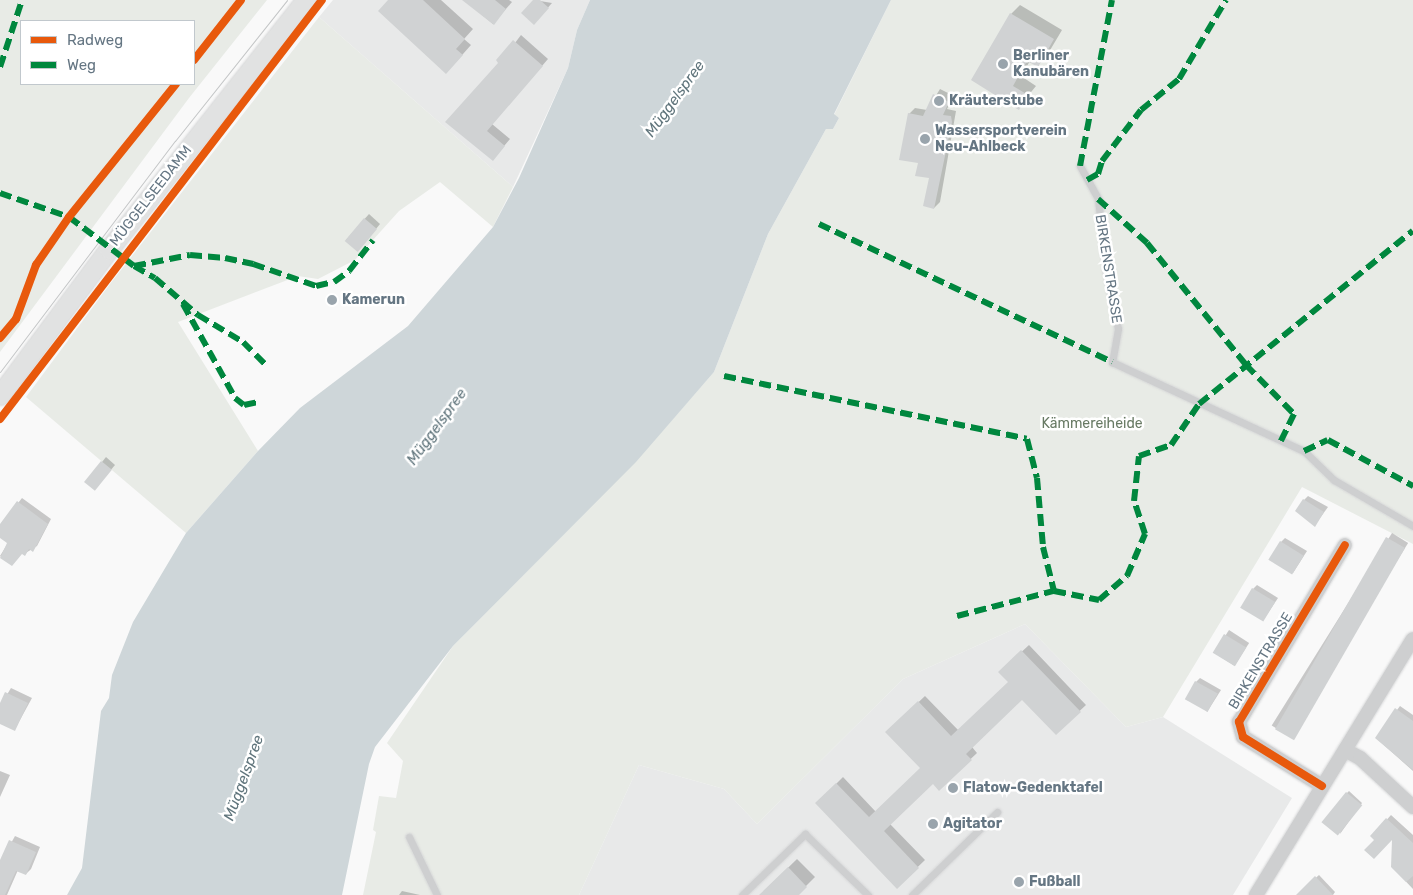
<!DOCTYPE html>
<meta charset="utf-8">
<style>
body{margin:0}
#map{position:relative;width:1413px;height:895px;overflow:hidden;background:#f9f9f9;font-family:Rubik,sans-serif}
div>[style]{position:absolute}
.built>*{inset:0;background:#e8e9e9}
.green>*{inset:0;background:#e8ebe6}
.water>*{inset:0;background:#ced6d9}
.shadow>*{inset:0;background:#0003;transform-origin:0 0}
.building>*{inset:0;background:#d0d2d3;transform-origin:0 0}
.roads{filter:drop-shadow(0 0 1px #d5d6d7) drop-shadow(0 0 1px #d5d6d7)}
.lane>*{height:7px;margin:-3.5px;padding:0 3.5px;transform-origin:3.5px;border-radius:3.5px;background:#cecfd0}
.street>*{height:14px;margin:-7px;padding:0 7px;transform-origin:7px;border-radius:7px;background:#cecfd0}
.secondary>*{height:19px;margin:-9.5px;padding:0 9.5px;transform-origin:9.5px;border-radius:9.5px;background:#e1e2e2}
.tram>*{height:1px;margin:-0.5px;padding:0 0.5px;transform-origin:0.5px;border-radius:0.5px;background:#c3c5c6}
.quiet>*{height:6px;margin-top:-3px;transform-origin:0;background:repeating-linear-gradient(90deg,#00873e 0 12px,transparent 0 18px)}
.cycleway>*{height:8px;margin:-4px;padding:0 4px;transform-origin:4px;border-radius:4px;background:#e8590c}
.dots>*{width:14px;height:14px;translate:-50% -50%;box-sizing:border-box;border:2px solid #fff;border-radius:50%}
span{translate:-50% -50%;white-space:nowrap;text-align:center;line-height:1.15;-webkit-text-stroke:5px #fff;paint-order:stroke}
.poi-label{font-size:14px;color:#657683;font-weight:700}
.left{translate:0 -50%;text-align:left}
.street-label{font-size:14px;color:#657683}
.park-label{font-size:14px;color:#687a64}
.water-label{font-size:15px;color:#60757c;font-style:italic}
.legend{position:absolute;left:20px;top:20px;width:175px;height:65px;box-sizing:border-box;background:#fff;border:1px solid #c1c8cd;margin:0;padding:6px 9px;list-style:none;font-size:15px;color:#657683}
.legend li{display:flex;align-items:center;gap:10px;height:25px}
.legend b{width:25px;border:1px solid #c1c8cd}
</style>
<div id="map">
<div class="built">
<i style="clip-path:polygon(333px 0,590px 0,577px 30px,568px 68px,513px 187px,319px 17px)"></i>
<i style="clip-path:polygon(1025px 624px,1126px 727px,1163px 717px,1292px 798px,1233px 895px,579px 895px,639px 765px,724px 789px,757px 824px,903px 679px)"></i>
</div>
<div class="green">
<i style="clip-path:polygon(evenodd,0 0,267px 0,189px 98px,0 352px,0 0,21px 21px,194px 21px,194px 84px,21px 84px,21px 21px)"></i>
<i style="clip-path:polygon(891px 0,1413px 0,1413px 544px,1302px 487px,1163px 717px,1126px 727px,1025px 624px,903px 679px,757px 824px,724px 789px,639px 765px,579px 895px,363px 895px,376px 832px,373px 830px,379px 796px,396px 798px,403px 761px,387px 743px,453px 646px,635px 462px,714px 372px,768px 234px,826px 129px,833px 129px,839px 118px,834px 115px)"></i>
<i style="clip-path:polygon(319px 17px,513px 187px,493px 227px,440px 182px,399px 211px,355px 260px,318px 279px,298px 276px,178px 322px,258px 451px,186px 533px,26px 397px,110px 284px)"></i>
</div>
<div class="water">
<i style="clip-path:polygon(590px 0,891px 0,834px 114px,839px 118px,833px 129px,826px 129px,768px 234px,714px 372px,636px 462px,453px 646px,375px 747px,369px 764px,342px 895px,67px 895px,82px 868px,101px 711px,109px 698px,112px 675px,133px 622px,186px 533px,258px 451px,300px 408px,408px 326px,493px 227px,519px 178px,568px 68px,577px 30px)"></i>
</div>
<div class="shadow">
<i style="clip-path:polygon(390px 0,441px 0,473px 29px,464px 39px,471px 45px,455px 63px)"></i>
<i style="clip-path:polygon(464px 0,509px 0,512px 2px,493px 24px)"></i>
<i style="clip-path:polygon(534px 0,552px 3px,538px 19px)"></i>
<i style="clip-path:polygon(1020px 5px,1062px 30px,1046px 57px,1038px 65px,1030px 61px,1021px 76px,1036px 86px,1018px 108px,973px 80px,1011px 14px)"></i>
<i style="clip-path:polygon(521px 35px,548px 59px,492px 124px,510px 139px,499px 152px,447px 122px,500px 63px)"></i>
<i style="clip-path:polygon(940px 89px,954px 96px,947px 109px,956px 111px,940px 202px,934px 208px,930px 177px,919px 162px,909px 114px,915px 108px,927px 110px)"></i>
<i style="clip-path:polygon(369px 214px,380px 224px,362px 246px,346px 240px)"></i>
<i style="clip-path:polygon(106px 457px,115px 465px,99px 484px,86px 482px)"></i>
<i style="clip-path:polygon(1308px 496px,1328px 507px,1315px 525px,1304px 500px)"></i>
<i style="clip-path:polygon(22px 498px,51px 519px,37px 546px,24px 554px,22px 552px,12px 565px,0 556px,8px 543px,0 536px,0 526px)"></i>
<i style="left:1392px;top:533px;width:19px;height:227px;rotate:32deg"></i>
<i style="clip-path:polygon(1285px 538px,1307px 551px,1293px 573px,1281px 542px)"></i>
<i style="clip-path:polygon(1257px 585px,1278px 598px,1264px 619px,1253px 589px)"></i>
<i style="left:1229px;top:630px;width:24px;height:27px;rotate:33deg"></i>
<i style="clip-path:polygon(1029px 645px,1086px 705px,1056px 733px,1022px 698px,972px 747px,977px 753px,939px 789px,933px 782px,890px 824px,925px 860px,897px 887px,817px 803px,843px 777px,876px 812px,921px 768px,887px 732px,925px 696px,959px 731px,1009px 682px,1000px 672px)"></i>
<i style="clip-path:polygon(1200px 678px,1221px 690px,1207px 712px,1196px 682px)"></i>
<i style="clip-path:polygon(11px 688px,32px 698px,15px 729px,0 722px,0 706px)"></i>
<i style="clip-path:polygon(1400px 706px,1413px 715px,1413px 771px,1376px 738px)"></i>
<i style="clip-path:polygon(0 771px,10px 775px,0 797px)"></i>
<i style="clip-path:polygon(1349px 791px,1362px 803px,1340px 834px,1347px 793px)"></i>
<i style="clip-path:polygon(1391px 815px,1413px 835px,1413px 889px,1392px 867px,1393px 837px,1375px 840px,1372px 836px)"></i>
<i style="clip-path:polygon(15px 836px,40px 847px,31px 869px,26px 874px,18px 870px,7px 895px,0 895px,0 863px)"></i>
<i style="clip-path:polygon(797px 859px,815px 877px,797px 895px,760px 895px)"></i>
<i style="clip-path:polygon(1319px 875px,1335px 892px,1333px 895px,1297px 895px)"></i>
<i style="clip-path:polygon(402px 891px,420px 895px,399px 895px)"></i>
</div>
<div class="building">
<i style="clip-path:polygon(388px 0,423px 0,465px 39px,456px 49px,463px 55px,446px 74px,378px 11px)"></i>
<i style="clip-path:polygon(462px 0,495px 0,506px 9px,494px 25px)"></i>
<i style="clip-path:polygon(533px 0,540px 0,549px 8px,534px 25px,521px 13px)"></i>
<i style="clip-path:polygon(1010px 13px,1054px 39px,1038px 67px,1027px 61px,1013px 86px,1028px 95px,1019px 110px,971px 80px)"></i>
<i style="clip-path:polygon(513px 40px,543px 66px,487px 131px,505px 146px,493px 161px,445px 122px,498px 63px,496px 60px)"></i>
<i style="clip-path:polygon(933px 94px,949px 102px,943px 115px,951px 116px,952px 122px,934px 209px,923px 206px,929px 178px,915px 176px,918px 163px,899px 160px,908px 113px,923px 116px)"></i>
<i style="left:364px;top:218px;width:17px;height:30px;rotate:40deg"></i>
<i style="left:101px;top:461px;width:14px;height:27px;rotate:39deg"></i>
<i style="clip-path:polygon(1303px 499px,1324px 512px,1315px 527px,1295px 511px)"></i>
<i style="clip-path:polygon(17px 501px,48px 524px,33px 552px,29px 549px,25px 556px,22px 554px,12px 566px,0 558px,7px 543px,0 538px,0 524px)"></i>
<i style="left:1386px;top:537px;width:22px;height:222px;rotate:30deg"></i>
<i style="left:1280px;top:541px;width:28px;height:22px;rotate:32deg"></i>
<i style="left:1252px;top:588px;width:27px;height:23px;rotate:31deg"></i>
<i style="left:1224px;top:634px;width:26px;height:22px;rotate:31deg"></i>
<i style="clip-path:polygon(1021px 650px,1081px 712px,1056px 735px,1022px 700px,966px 754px,972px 760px,939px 791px,933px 784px,884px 831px,919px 868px,897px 889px,815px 803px,836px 783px,869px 817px,920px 768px,885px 732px,918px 701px,951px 736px,1008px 682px,998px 672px)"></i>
<i style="left:1195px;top:681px;width:26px;height:21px;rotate:29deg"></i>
<i style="clip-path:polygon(5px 692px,28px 703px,15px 731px,0 724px,0 703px)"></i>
<i style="clip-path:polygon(1395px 708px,1413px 721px,1413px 770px,1375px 738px)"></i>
<i style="left:1346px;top:792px;width:21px;height:39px;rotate:39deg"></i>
<i style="clip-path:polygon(1386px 818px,1413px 843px,1413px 876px,1406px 882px,1391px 867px,1392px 840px,1374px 859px,1364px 850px,1374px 840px,1370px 836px)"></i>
<i style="clip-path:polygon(9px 840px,36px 852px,26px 875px,16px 871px,5px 895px,0 895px,0 860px)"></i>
<i style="clip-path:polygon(788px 867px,807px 887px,799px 895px,759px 895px)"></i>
<i style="clip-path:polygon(1315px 876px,1333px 895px,1296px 895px)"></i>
</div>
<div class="roads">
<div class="lane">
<i style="left:1080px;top:166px;width:38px;rotate:61deg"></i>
<i style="left:1098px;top:199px;width:76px;rotate:83.2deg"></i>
<i style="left:1107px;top:274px;width:56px;rotate:78.7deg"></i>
<i style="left:1118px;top:329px;width:34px;rotate:100deg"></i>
<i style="left:1112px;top:362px;width:212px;rotate:24.9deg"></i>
<i style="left:1304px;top:451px;width:42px;rotate:44deg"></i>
<i style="left:1334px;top:480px;width:91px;rotate:30.2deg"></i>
<i style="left:409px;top:837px;width:64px;rotate:64.2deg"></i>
<i style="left:742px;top:895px;width:88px;rotate:-44.1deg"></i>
<i style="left:805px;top:834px;width:88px;rotate:44.1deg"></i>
<i style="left:912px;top:895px;width:119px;rotate:-44.3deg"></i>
</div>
<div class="street">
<i style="left:1345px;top:750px;width:17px;rotate:28deg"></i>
<i style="left:1360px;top:758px;width:72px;rotate:42.8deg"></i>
<i style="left:1322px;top:786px;width:93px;rotate:-148.2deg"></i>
<i style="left:1243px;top:737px;width:16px;rotate:-105deg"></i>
<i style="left:1239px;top:722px;width:206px;rotate:-59.1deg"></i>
<i style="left:1256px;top:895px;width:300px;rotate:-58.5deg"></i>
</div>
<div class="secondary">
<i style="left:0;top:395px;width:182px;rotate:-53.3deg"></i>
<i style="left:109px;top:249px;width:318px;rotate:-51.7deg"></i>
</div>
</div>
<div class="tram">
<i style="left:0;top:372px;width:290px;rotate:-52.9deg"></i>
<i style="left:175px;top:141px;width:180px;rotate:-51.5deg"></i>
</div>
<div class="quiet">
<i style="left:0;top:67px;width:71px;rotate:-71.8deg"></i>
<i style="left:1080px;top:166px;width:169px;rotate:-79.1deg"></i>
<i style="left:1087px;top:180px;width:13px;rotate:-29deg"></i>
<i style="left:1098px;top:174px;width:14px;rotate:-73deg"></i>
<i style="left:1102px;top:161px;width:64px;rotate:-52.6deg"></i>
<i style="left:1141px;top:110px;width:49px;rotate:-39.2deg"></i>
<i style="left:1179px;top:79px;width:92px;rotate:-59.3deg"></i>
<i style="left:0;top:193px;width:73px;rotate:19.2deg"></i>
<i style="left:69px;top:217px;width:81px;rotate:37deg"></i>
<i style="left:134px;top:266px;width:57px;rotate:-11.1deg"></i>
<i style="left:190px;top:255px;width:35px;rotate:5deg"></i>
<i style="left:225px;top:258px;width:29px;rotate:12deg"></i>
<i style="left:253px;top:264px;width:67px;rotate:19.2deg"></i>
<i style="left:316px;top:286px;width:18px;rotate:-13deg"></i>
<i style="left:334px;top:282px;width:19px;rotate:-36deg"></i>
<i style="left:349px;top:271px;width:39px;rotate:-52deg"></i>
<i style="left:1098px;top:199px;width:66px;rotate:41.9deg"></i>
<i style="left:1147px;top:243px;width:157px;rotate:50.9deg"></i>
<i style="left:1246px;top:365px;width:69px;rotate:45.6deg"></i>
<i style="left:1294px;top:414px;width:30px;rotate:116deg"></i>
<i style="left:819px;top:224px;width:324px;rotate:25.2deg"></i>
<i style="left:134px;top:266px;width:24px;rotate:30deg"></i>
<i style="left:155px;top:278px;width:57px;rotate:40.7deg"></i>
<i style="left:198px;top:315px;width:52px;rotate:31deg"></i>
<i style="left:243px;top:342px;width:34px;rotate:45deg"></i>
<i style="left:183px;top:304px;width:107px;rotate:61deg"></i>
<i style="left:235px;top:398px;width:11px;rotate:38deg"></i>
<i style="left:244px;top:405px;width:14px;rotate:-12deg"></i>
<i style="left:724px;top:376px;width:309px;rotate:11.7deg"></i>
<i style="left:1027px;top:439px;width:40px;rotate:75.6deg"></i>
<i style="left:1037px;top:478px;width:69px;rotate:85deg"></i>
<i style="left:1043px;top:547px;width:45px;rotate:76deg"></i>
<i style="left:1054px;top:591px;width:46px;rotate:11.3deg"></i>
<i style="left:1099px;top:600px;width:37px;rotate:-41deg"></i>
<i style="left:1127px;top:576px;width:46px;rotate:-66.8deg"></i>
<i style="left:1145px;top:534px;width:35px;rotate:-108deg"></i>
<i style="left:1134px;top:501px;width:45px;rotate:-83.7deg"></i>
<i style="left:1139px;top:456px;width:34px;rotate:-19deg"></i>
<i style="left:1171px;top:445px;width:50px;rotate:-55.7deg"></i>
<i style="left:1199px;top:404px;width:275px;rotate:-39deg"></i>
<i style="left:1304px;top:451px;width:26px;rotate:-25deg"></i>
<i style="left:1328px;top:440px;width:97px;rotate:28.4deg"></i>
<i style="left:957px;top:616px;width:100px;rotate:-14.5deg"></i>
</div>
<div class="cycleway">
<i style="left:194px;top:60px;width:76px;rotate:-51.9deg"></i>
<i style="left:0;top:338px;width:25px;rotate:-50deg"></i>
<i style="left:16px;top:319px;width:58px;rotate:-69.7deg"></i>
<i style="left:36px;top:265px;width:58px;rotate:-55.5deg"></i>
<i style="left:69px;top:217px;width:171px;rotate:-51.2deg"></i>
<i style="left:0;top:419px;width:528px;rotate:-52.46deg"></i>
<i style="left:1322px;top:786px;width:93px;rotate:-148.2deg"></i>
<i style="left:1243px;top:737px;width:16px;rotate:-105deg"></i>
<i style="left:1239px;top:722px;width:206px;rotate:-59.1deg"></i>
</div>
<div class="dots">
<i style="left:1003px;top:64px;background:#99a4ac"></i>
<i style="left:939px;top:101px;background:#99a4ac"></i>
<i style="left:925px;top:139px;background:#99a4ac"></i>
<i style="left:332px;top:300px;background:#99a4ac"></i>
<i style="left:953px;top:788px;background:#99a4ac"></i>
<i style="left:933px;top:824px;background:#99a4ac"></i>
<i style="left:1019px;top:882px;background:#99a4ac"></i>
</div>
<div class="poi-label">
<span class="left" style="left:1013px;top:64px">Berliner<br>Kanubären</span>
<span class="left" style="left:949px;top:101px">Kräuterstube</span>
<span class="left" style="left:935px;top:139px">Wassersportverein<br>Neu-Ahlbeck</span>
<span class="left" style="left:342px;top:300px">Kamerun</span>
<span class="left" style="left:963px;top:788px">Flatow-Gedenktafel</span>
<span class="left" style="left:943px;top:824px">Agitator</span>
<span class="left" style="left:1029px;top:882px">Fußball</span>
</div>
<div class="street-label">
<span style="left:151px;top:196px;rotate:-52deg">MÜGGELSEEDAMM</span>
<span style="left:1108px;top:269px;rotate:81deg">BIRKENSTRASSE</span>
<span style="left:1261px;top:661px;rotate:-59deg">BIRKENSTRASSE</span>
</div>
<div class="park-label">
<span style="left:1092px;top:424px">Kämmereiheide</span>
</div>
<div class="water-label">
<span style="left:675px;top:99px;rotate:-54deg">Müggelspree</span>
<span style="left:437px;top:427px;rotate:-54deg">Müggelspree</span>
<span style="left:244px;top:778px;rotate:-70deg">Müggelspree</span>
</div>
<ul class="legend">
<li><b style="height:6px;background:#e8590c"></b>Radweg</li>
<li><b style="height:6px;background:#00873e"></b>Weg</li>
</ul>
</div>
